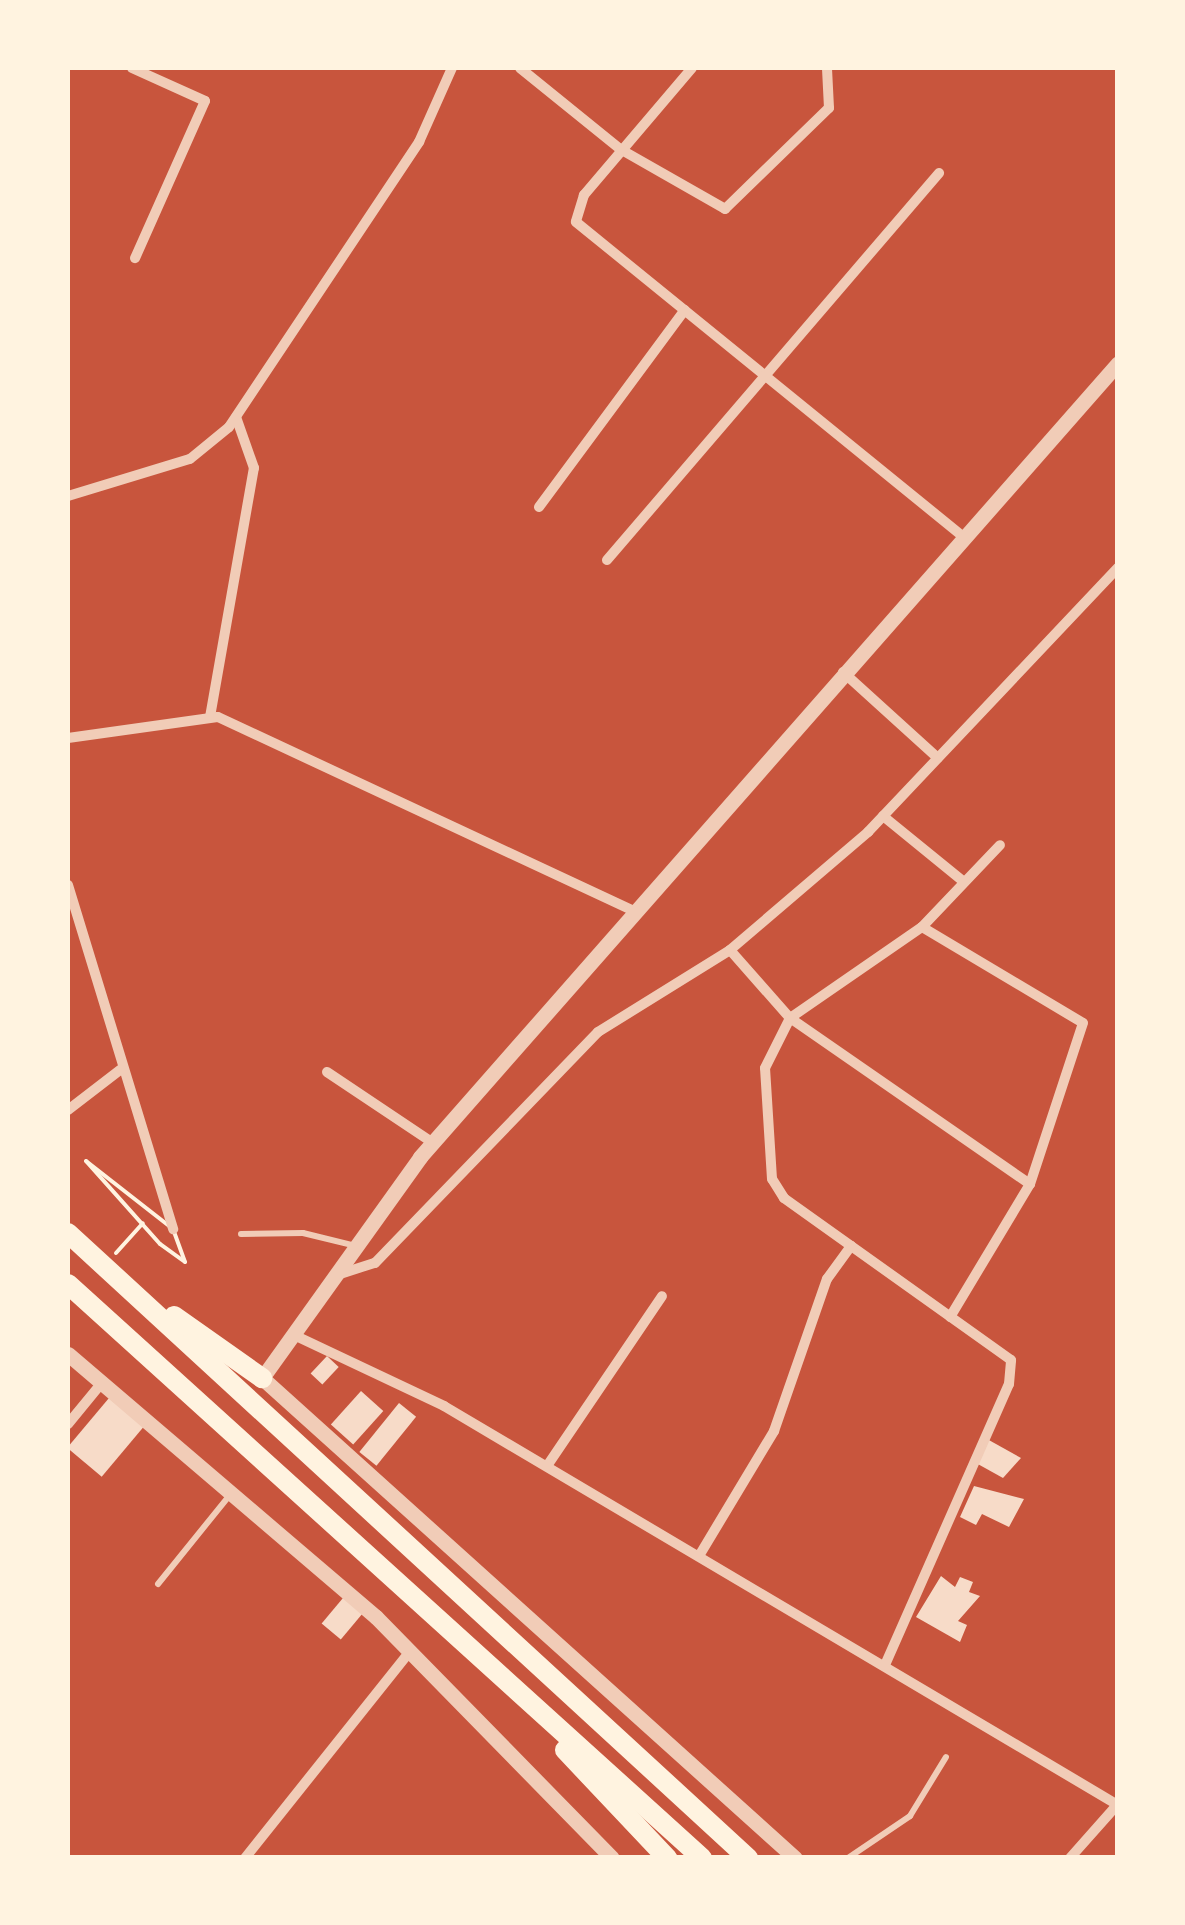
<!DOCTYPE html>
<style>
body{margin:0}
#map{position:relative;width:1185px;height:1925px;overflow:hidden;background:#c8553d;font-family:"Libre Baskerville",serif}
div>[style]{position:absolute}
.building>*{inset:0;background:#f7dbc8;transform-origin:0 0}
.path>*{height:4px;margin:-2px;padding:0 2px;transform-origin:2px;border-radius:2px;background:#fff3e0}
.service>*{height:6px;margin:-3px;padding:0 3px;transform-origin:3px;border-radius:3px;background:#f1ccb7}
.minor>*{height:10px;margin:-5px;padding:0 5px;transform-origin:5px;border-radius:5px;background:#f1ccb7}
.tertiary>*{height:15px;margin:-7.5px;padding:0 7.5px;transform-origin:7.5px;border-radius:7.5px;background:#f1ccb7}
.motorway>*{height:20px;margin:-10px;padding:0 10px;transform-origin:10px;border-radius:10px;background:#fff3e0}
span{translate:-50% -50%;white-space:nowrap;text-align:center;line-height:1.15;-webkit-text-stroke:10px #fff3e0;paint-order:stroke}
.frame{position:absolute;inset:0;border:70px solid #fff3e0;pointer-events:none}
</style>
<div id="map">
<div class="building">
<i style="left:327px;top:1356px;width:16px;height:24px;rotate:43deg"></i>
<i style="left:361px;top:1391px;width:30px;height:45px;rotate:42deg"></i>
<i style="left:109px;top:1398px;width:45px;height:65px;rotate:40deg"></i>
<i style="left:399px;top:1403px;width:22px;height:63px;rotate:39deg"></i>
<i style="clip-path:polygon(987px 1439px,1021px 1458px,1003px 1478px,976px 1463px)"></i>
<i style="clip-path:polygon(974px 1486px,1024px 1499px,1009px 1527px,982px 1514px,976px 1525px,960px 1517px)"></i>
<i style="clip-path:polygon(941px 1576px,955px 1587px,960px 1577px,973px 1582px,969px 1592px,980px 1596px,958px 1621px,967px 1625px,960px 1642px,916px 1617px)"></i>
<i style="left:348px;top:1592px;width:25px;height:41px;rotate:40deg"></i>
</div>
<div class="path">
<i style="left:86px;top:1161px;width:110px;rotate:38deg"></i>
<i style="left:173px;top:1229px;width:35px;rotate:70deg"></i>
<i style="left:185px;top:1262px;width:31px;rotate:-144deg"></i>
<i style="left:160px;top:1244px;width:111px;rotate:-131.7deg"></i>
<i style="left:116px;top:1253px;width:40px;rotate:-48deg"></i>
</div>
<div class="service">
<i style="left:241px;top:1234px;width:62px;rotate:-0.9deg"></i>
<i style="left:303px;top:1233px;width:50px;rotate:13.8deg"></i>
<i style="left:158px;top:1584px;width:113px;rotate:-51.1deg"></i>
<i style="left:848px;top:1858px;width:75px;rotate:-34.1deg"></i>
<i style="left:910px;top:1816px;width:69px;rotate:-58.6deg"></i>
</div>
<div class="minor">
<i style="left:132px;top:68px;width:80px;rotate:24.3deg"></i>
<i style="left:205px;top:101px;width:172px;rotate:114deg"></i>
<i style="left:520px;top:68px;width:129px;rotate:39deg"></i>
<i style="left:620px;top:149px;width:121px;rotate:29.7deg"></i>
<i style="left:725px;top:209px;width:145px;rotate:-44.2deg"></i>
<i style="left:829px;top:108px;width:40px;rotate:-92.9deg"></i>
<i style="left:692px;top:68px;width:167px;rotate:130.4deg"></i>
<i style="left:584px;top:195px;width:28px;rotate:107deg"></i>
<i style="left:576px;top:222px;width:498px;rotate:39.1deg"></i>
<i style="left:68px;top:496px;width:127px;rotate:-16.9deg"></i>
<i style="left:190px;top:459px;width:50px;rotate:-39.4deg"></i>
<i style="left:229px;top:427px;width:343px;rotate:-56.3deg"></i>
<i style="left:419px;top:142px;width:81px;rotate:-66deg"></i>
<i style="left:539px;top:507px;width:245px;rotate:-53.5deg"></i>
<i style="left:607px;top:560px;width:510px;rotate:-49.37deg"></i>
<i style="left:843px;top:672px;width:128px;rotate:42.2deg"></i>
<i style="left:210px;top:717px;width:253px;rotate:-80deg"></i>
<i style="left:254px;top:468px;width:54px;rotate:-109.4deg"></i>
<i style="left:68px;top:738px;width:151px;rotate:-8deg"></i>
<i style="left:218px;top:717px;width:456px;rotate:25deg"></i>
<i style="left:883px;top:816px;width:104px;rotate:39.2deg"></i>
<i style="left:68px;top:885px;width:360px;rotate:73deg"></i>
<i style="left:922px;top:927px;width:187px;rotate:30.8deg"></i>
<i style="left:1083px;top:1023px;width:169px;rotate:108.2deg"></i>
<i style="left:1030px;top:1184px;width:155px;rotate:121deg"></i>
<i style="left:730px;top:950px;width:91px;rotate:48.6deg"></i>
<i style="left:790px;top:1018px;width:292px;rotate:34.7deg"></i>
<i style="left:327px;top:1072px;width:128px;rotate:33.8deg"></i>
<i style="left:68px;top:1110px;width:66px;rotate:-37.6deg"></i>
<i style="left:337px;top:1275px;width:40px;rotate:-18deg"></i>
<i style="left:375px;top:1263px;width:321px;rotate:-46deg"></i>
<i style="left:598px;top:1032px;width:155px;rotate:-31.8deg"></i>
<i style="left:730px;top:950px;width:182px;rotate:-40.5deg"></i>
<i style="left:868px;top:832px;width:364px;rotate:-46.6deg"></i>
<i style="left:296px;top:1336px;width:164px;rotate:25.3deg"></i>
<i style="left:444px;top:1406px;width:783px;rotate:30.63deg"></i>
<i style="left:68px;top:1424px;width:50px;rotate:-50.6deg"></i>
<i style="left:547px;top:1466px;width:205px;rotate:-55.9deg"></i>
<i style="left:699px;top:1556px;width:146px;rotate:-59deg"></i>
<i style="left:774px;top:1431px;width:161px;rotate:-70.8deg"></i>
<i style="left:827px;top:1279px;width:41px;rotate:-54deg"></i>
<i style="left:885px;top:1665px;width:307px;rotate:-66.2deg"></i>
<i style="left:1009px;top:1384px;width:24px;rotate:-85deg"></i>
<i style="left:1011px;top:1360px;width:279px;rotate:-144.5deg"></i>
<i style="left:784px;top:1198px;width:22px;rotate:-122deg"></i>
<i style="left:772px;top:1179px;width:111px;rotate:-93.6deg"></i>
<i style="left:765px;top:1068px;width:56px;rotate:-63.4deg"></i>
<i style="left:790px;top:1018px;width:160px;rotate:-34.6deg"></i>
<i style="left:922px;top:927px;width:113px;rotate:-46.4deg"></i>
<i style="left:245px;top:1858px;width:266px;rotate:-51.4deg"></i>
<i style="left:1070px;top:1858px;width:71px;rotate:-48.4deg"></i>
</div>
<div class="tertiary">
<i style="left:68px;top:1354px;width:405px;rotate:40.5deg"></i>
<i style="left:376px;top:1617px;width:337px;rotate:45.6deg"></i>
<i style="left:795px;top:1858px;width:717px;rotate:-137.99deg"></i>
<i style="left:262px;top:1378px;width:272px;rotate:-54.4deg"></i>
<i style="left:420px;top:1157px;width:1057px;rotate:-48.68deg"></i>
</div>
<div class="motorway">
<i style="left:68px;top:1233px;width:924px;rotate:42.59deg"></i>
<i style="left:68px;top:1284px;width:855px;rotate:42.16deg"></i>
<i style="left:174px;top:1316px;width:108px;rotate:35.2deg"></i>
<i style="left:565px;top:1750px;width:149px;rotate:46.6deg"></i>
</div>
<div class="frame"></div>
</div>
